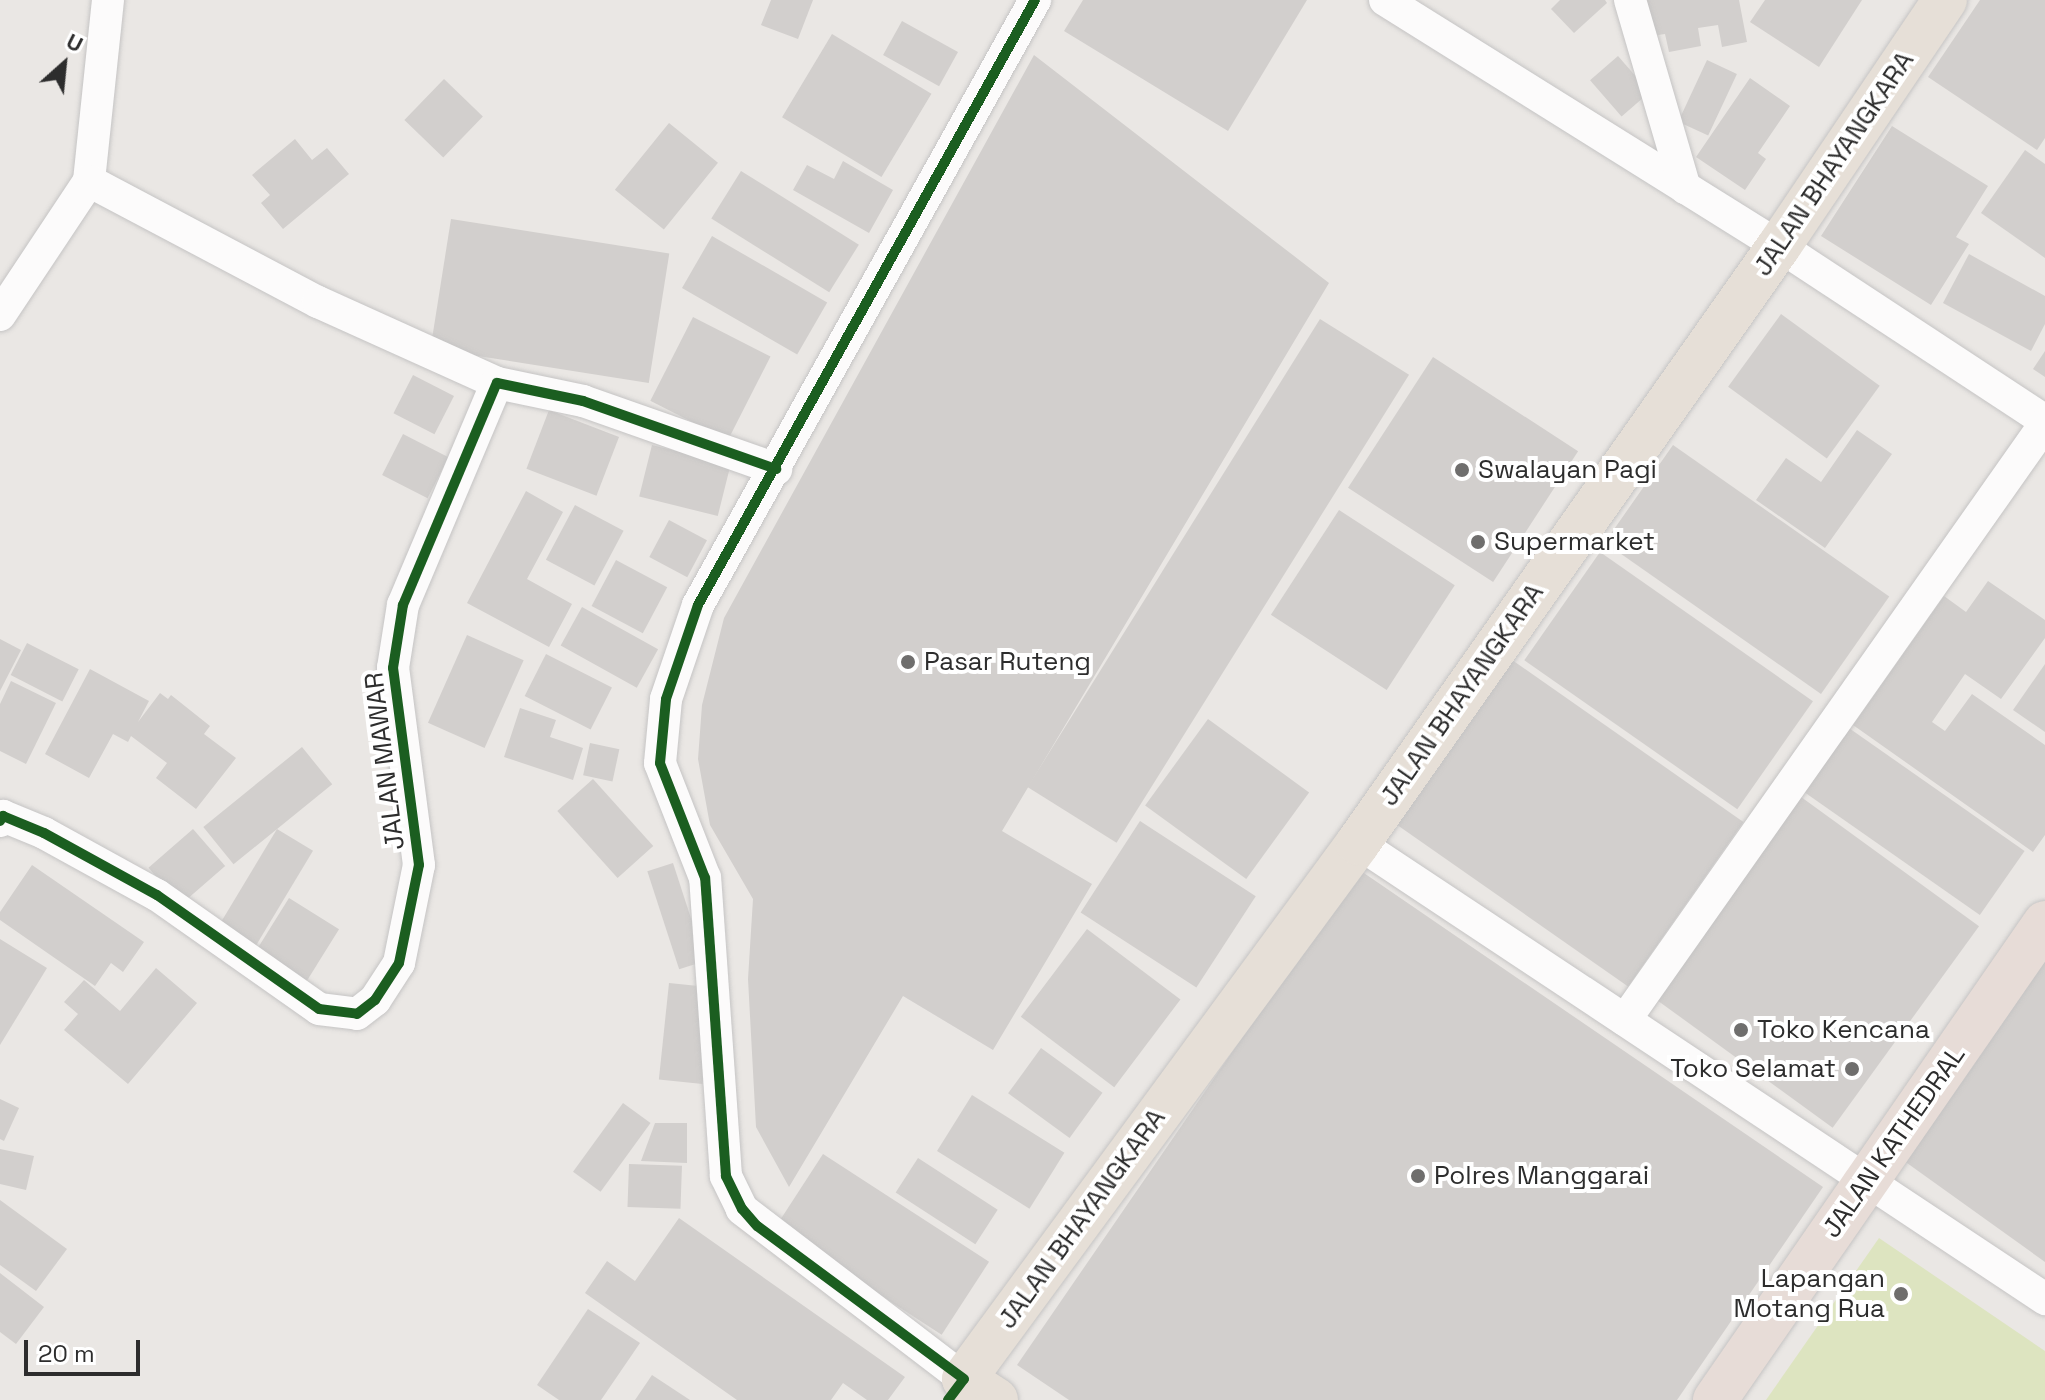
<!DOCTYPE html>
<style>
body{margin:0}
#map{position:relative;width:2045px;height:1400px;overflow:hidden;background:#eae7e4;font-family:"Space Grotesk",sans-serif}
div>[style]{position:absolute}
.pitch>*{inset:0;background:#dde4c0}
.building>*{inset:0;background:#d2cfcd;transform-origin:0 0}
.roads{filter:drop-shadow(0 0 2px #c5c4c4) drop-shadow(0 0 2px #c5c4c4)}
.street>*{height:32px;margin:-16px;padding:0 16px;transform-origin:16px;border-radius:16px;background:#fcfbfb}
.primary>*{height:44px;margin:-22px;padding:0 22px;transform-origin:22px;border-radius:22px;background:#e6dfd7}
.highway>*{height:44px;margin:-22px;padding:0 22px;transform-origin:22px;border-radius:22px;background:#e7dcd7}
.cycleway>*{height:10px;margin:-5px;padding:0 5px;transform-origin:5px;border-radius:5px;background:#1b5e20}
.dots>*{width:22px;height:22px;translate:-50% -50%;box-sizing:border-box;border:4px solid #fff;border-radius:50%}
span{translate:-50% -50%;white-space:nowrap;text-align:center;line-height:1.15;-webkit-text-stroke:8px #fff;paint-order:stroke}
.street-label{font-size:26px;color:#2d2d2d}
.poi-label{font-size:26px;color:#2d2d2d}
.left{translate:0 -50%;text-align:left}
.right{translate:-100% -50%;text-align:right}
.north{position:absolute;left:24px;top:24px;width:80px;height:80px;-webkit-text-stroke:6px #fff;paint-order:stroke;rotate:27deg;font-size:22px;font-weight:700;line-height:32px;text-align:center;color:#2d2d2d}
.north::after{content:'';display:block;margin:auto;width:28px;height:36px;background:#2d2d2d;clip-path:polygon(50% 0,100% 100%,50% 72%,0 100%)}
.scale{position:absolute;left:24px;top:1340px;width:116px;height:36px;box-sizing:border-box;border:4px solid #2d2d2d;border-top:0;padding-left:10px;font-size:24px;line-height:28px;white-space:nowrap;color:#2d2d2d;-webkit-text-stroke:6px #fff;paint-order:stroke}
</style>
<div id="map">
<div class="pitch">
<i style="clip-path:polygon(1879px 1238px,2045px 1351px,2045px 1400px,1766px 1400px)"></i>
</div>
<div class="building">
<i style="clip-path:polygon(771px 0,813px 0,798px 39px,761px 25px)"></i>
<i style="clip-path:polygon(1083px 0,1307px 0,1228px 131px,1064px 31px)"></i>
<i style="clip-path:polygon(1560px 0,1605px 0,1607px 3px,1574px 33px,1551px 9px)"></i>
<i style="clip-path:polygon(1644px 0,1739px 0,1747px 42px,1722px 47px,1718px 25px,1698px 28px,1701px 46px,1669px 52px,1665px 34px,1651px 36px)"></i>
<i style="clip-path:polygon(1765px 0,1862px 0,1819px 67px,1750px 22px)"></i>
<i style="clip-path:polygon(1980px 0,2045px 0,2045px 138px,2037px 150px,1928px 77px)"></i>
<i style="left:902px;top:21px;width:64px;height:39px;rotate:29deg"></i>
<i style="left:832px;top:34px;width:116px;height:97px;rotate:31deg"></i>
<i style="clip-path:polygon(1034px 55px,1329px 283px,1002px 831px,1092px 884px,993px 1050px,903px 996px,789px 1187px,756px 1127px,748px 979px,753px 899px,710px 825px,698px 759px,702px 705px,724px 618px)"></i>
<i style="left:1618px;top:56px;width:48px;height:37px;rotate:49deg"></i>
<i style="left:1707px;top:60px;width:33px;height:68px;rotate:25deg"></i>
<i style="clip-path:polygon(1750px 78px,1790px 106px,1758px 153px,1766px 159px,1745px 190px,1696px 157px)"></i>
<i style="left:444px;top:79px;width:54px;height:57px;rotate:44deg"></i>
<i style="left:669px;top:123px;width:63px;height:86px;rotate:39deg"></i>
<i style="clip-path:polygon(1892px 126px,1988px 186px,1956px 237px,1969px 244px,1931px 305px,1821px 236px)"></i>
<i style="clip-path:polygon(295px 139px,312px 160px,327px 148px,349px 174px,283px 229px,261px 203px,270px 195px,252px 175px)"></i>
<i style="clip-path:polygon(2025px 150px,2045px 164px,2045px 258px,1981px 213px)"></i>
<i style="clip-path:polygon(843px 161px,893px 190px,869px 233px,793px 190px,807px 165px,834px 179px)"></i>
<i style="left:741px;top:171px;width:139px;height:56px;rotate:32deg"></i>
<i style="left:451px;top:219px;width:221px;height:131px;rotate:9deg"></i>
<i style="left:712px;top:236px;width:133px;height:60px;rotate:30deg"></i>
<i style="clip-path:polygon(1969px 254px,2045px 296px,2045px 324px,2031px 351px,1943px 303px)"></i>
<i style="left:1781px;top:314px;width:122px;height:90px;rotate:36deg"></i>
<i style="left:693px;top:317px;width:87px;height:94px;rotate:27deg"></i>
<i style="left:1320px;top:319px;width:105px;height:552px;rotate:32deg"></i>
<i style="clip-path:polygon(2045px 351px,2045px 377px,2033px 369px)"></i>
<i style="left:1433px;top:357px;width:173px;height:156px;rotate:33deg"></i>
<i style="left:413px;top:375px;width:46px;height:43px;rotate:27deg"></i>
<i style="left:549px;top:410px;width:75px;height:63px;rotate:21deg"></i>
<i style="clip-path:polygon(1857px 430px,1892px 454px,1825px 548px,1756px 500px,1786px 458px,1821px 482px)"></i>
<i style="left:403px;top:434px;width:51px;height:46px;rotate:27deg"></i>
<i style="left:652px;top:445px;width:81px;height:53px;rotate:14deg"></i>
<i style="left:1673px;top:445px;width:264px;height:119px;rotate:35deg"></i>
<i style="clip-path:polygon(526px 491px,563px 512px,527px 579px,572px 604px,549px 647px,467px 603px)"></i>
<i style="left:575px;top:505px;width:55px;height:62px;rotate:28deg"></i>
<i style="left:1339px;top:510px;width:138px;height:125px;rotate:33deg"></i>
<i style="left:669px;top:520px;width:43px;height:42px;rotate:28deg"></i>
<i style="left:1600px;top:552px;width:260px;height:132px;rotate:35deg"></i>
<i style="left:616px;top:560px;width:58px;height:52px;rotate:28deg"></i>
<i style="clip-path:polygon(1988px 581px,2045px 620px,2045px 638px,2001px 699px,1965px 674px,1932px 722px,1945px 731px,1972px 694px,2045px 745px,2045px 835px,2033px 852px,1853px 725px,1944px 596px,1966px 612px)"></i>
<i style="left:582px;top:607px;width:87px;height:44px;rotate:29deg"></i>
<i style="left:467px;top:635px;width:62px;height:96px;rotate:24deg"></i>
<i style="clip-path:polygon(0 639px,21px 650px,0 691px)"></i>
<i style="left:27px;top:643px;width:58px;height:36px;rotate:27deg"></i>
<i style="left:546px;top:654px;width:74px;height:47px;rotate:27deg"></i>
<i style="left:1505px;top:655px;width:291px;height:201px;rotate:35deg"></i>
<i style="clip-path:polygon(2045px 664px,2045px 732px,2013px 710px)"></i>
<i style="clip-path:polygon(90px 669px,149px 701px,138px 722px,160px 693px,168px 699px,171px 695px,210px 726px,204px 734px,236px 758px,196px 809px,156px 778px,167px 763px,131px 736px,128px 742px,113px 734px,89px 778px,45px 754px)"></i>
<i style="clip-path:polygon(11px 681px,56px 703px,26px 764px,0 751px,0 704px)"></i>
<i style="clip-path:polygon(520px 708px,556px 720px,550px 737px,583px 748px,573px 780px,504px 757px)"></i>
<i style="left:1208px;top:719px;width:125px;height:107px;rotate:36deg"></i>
<i style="left:1846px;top:726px;width:218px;height:78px;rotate:35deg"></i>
<i style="left:590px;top:743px;width:30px;height:33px;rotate:12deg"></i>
<i style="left:302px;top:747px;width:48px;height:127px;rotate:51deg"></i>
<i style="left:593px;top:779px;width:90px;height:48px;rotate:48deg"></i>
<i style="left:1797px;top:794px;width:225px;height:249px;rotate:36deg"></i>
<i style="left:1140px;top:821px;width:138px;height:109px;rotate:33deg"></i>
<i style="left:193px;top:829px;width:49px;height:59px;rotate:49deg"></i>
<i style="left:277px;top:829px;width:42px;height:113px;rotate:31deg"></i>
<i style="left:673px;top:863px;width:103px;height:27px;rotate:72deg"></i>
<i style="clip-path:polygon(32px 865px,144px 942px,123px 972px,111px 963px,95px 986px,0 920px,0 912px)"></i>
<i style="clip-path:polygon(1358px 869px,1823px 1187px,1677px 1400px,1069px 1400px,1017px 1365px)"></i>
<i style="left:289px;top:898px;width:59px;height:63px;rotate:32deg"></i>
<i style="left:1087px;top:929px;width:117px;height:110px;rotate:37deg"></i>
<i style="clip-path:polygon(0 939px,47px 968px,0 1045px)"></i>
<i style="clip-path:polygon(2045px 956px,2045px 1262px,1900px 1158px)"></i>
<i style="clip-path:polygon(156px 968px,197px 1003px,128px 1084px,64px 1030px,78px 1014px,64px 1002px,84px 980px,120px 1011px)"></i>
<i style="left:669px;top:983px;width:44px;height:97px;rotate:6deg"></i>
<i style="left:1041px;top:1048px;width:76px;height:56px;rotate:36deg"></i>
<i style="left:972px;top:1095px;width:109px;height:66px;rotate:32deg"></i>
<i style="clip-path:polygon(0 1099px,19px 1108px,4px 1141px,0 1139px)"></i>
<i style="left:623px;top:1103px;width:34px;height:85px;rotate:36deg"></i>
<i style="clip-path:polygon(655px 1123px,687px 1123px,687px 1163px,641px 1161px)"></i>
<i style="clip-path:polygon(0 1149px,34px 1156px,26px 1190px,0 1184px)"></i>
<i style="left:823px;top:1154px;width:198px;height:87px;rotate:33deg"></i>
<i style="left:918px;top:1158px;width:95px;height:41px;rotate:33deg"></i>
<i style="left:629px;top:1164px;width:53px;height:43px;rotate:2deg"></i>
<i style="clip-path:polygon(0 1200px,67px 1249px,36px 1291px,0 1265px)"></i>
<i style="clip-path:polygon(679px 1218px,905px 1377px,888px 1400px,867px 1400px,843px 1383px,831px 1400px,737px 1400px,585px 1293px,607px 1261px,635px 1281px)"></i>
<i style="clip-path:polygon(0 1273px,44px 1307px,16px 1344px,0 1332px)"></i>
<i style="clip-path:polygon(588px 1309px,640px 1343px,601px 1400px,559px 1400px,537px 1385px)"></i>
<i style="clip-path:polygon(652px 1375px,690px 1400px,635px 1400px)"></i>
</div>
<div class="roads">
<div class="street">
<i style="left:108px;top:0;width:182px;rotate:96deg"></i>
<i style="left:89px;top:181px;width:259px;rotate:27.9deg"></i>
<i style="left:318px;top:302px;width:196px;rotate:24.3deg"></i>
<i style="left:1385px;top:0;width:464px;rotate:32deg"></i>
<i style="left:1779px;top:246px;width:318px;rotate:33.3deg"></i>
<i style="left:1630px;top:0;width:196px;rotate:73.7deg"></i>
<i style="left:0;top:315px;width:161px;rotate:-56.4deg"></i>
<i style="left:0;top:821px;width:6px;rotate:-59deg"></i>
<i style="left:3px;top:816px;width:44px;rotate:22.5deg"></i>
<i style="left:44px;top:833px;width:129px;rotate:28.8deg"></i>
<i style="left:157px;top:895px;width:198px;rotate:35.1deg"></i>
<i style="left:319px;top:1009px;width:38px;rotate:7deg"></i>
<i style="left:357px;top:1014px;width:23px;rotate:-38deg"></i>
<i style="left:375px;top:1000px;width:44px;rotate:-57deg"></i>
<i style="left:399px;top:963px;width:100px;rotate:-78.5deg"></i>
<i style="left:419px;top:865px;width:199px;rotate:-97.5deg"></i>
<i style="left:393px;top:668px;width:64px;rotate:-81deg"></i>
<i style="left:403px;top:605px;width:241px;rotate:-67.1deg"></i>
<i style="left:497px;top:383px;width:88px;rotate:11.8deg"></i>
<i style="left:583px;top:401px;width:205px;rotate:19.4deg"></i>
<i style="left:1358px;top:843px;width:825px;rotate:33.57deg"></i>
<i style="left:1625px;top:1020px;width:729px;rotate:-54.83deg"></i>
<i style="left:964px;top:1379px;width:280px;rotate:-142.6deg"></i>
<i style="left:742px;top:1209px;width:37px;rotate:-116deg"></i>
<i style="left:726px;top:1176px;width:299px;rotate:-94deg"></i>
<i style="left:705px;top:878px;width:123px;rotate:-111.4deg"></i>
<i style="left:660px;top:763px;width:64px;rotate:-84.6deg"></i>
<i style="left:666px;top:699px;width:99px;rotate:-71.2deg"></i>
<i style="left:698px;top:605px;width:693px;rotate:-60.88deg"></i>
</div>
<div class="primary">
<i style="left:996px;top:1400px;width:38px;rotate:-147deg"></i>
<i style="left:964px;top:1379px;width:665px;rotate:-53.68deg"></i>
<i style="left:1358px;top:843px;width:731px;rotate:-54.81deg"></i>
<i style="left:1779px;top:246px;width:297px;rotate:-56deg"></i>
</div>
<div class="highway">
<i style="left:1715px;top:1400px;width:580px;rotate:-55.32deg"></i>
</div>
</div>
<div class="cycleway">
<i style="left:0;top:821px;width:6px;rotate:-59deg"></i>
<i style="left:3px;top:816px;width:44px;rotate:22.5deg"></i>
<i style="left:44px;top:833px;width:129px;rotate:28.8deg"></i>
<i style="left:157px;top:895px;width:198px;rotate:35.1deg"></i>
<i style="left:319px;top:1009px;width:38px;rotate:7deg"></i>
<i style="left:357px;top:1014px;width:23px;rotate:-38deg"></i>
<i style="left:375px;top:1000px;width:44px;rotate:-57deg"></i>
<i style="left:399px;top:963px;width:100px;rotate:-78.5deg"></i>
<i style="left:419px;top:865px;width:199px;rotate:-97.5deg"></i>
<i style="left:393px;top:668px;width:64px;rotate:-81deg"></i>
<i style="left:403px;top:605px;width:241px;rotate:-67.1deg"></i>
<i style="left:497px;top:383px;width:88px;rotate:11.8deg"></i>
<i style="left:583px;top:401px;width:205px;rotate:19.4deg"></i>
<i style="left:948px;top:1400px;width:26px;rotate:-53deg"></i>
<i style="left:964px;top:1379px;width:257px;rotate:-143.5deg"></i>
<i style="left:757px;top:1226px;width:23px;rotate:-131deg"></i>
<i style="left:742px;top:1209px;width:37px;rotate:-116deg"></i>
<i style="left:726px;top:1176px;width:299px;rotate:-94deg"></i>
<i style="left:705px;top:878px;width:123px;rotate:-111.4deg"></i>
<i style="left:660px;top:763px;width:64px;rotate:-84.6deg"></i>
<i style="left:666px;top:699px;width:99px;rotate:-71.2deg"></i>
<i style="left:698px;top:605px;width:693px;rotate:-60.88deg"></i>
</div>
<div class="dots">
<i style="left:1462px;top:470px;background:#6f6e6d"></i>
<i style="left:1478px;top:542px;background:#6f6e6d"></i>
<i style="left:908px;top:662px;background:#6f6e6d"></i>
<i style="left:1741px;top:1030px;background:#6f6e6d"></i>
<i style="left:1852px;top:1069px;background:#6f6e6d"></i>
<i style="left:1418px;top:1176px;background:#6f6e6d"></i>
<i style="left:1901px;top:1294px;background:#6f6e6d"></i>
</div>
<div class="street-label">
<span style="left:1834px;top:164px;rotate:-56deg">JALAN BHAYANGKARA</span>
<span style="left:1462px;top:695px;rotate:-55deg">JALAN BHAYANGKARA</span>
<span style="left:385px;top:761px;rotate:-97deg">JALAN MAWAR</span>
<span style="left:1894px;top:1142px;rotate:-55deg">JALAN KATHEDRAL</span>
<span style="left:1082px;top:1219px;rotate:-54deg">JALAN BHAYANGKARA</span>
</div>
<div class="poi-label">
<span class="left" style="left:1478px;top:470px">Swalayan Pagi</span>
<span class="left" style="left:1494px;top:542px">Supermarket</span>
<span class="left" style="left:924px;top:662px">Pasar Ruteng</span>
<span class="left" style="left:1757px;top:1030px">Toko Kencana</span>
<span class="right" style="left:1836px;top:1069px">Toko Selamat</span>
<span class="left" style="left:1434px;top:1176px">Polres Manggarai</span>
<span class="right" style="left:1885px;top:1294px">Lapangan<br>Motang Rua</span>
</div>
<div class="north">U</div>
<div class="scale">20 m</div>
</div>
